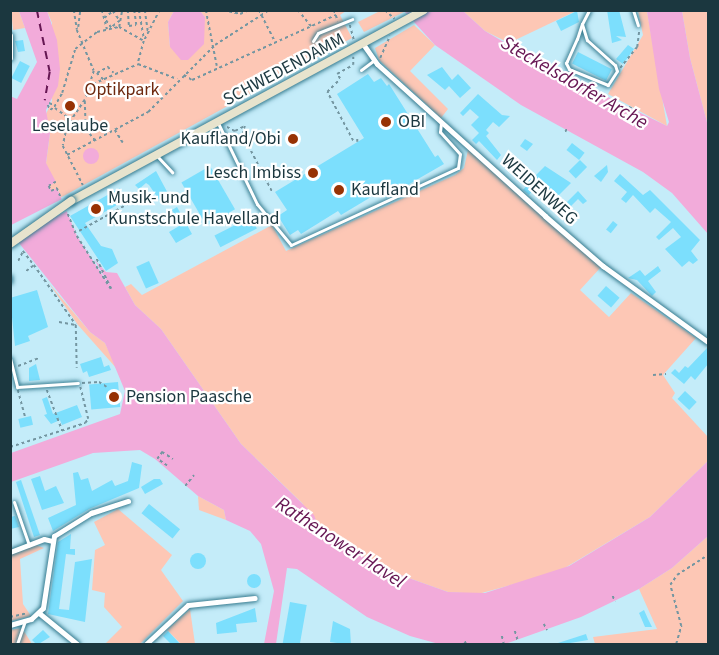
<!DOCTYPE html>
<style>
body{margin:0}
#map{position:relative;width:719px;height:655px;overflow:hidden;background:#c4ecf9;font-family:"Source Sans 3",sans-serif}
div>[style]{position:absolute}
.green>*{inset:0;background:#fdc7b5}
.water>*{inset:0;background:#f2abda}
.round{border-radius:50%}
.pier>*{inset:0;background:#c4ecf9;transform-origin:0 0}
.ferry>*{height:1.5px;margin-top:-0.75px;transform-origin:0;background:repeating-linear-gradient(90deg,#661653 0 8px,transparent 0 14px)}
.building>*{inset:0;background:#7cdffd;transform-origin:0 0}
.path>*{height:1.5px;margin-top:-0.75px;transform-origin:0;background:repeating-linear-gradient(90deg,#7496a1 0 3px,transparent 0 6px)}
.roads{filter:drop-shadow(0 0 2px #367b8f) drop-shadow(0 0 2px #367b8f)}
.lane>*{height:3px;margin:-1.5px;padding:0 1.5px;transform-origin:1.5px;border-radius:1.5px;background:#fff}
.street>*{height:5px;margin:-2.5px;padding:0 2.5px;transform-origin:2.5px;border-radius:2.5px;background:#fff}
.secondary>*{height:8px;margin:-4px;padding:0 4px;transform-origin:4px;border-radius:4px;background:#e7e3cd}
.bridges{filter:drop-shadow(0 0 2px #367b8f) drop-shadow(0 0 2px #367b8f)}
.secondary-bridge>*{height:8px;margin:-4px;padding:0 4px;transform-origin:4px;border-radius:4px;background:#e7e3cd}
.dots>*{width:16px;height:16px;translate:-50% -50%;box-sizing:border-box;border:3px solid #fff;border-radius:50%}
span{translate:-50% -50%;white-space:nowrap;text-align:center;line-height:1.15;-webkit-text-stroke:4.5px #fff;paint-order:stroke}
.street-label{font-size:18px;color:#1b373f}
.park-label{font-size:18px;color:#6e290f}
.poi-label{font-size:18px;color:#1b373f}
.left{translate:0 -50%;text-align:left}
.right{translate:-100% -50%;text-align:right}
.water-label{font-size:20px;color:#661653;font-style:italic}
.frame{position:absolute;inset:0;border:12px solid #1b373f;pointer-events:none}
</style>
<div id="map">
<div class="green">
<i style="clip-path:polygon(11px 11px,19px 11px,25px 28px,13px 30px)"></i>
<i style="clip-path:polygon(47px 11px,174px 11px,168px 22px,170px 47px,205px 17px,200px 11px,346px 11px,340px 15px,352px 38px,60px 198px,58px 189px,51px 191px,49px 186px,46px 163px,50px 133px,46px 114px,52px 101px,52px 23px)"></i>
<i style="clip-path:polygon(380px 11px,404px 12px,364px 32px,358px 22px)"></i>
<i style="clip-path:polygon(463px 11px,576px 11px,509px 43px,485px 31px)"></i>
<i style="clip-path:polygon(638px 11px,647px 11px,667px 126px,608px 94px,643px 35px)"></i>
<i style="clip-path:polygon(682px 11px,708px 11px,708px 126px,690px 58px)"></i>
<i style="clip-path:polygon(414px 25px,435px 45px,410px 71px,448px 109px,441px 118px,379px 60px,375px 48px)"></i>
<i style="clip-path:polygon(468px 150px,601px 267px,580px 290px,609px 317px,631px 293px,696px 338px,663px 375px,675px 393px,672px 398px,708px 437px,708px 461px,650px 517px,558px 572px,478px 594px,448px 592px,403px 576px,377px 565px,319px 528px,302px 503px,241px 444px,161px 329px,135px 305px,125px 287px,131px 284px,142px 295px,272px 225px,286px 251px,455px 175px,464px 168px)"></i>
<i style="clip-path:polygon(48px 282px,90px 332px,105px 343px,117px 369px,78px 325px)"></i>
<i style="clip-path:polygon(198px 496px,224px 510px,226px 520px,199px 510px)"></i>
<i style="clip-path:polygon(118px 509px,172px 555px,161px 570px,183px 601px,140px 644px,105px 644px,122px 627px,104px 607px,105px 593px,92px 590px,95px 550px,105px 545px,94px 522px)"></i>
<i style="clip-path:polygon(708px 536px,708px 644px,595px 644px,593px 637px,657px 629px,639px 589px,672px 568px)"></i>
<i style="clip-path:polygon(36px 545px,44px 548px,20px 559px,23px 604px,31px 616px,11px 621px,10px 555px)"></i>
<i style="clip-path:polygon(190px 609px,195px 644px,181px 644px,167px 630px)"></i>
<i style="clip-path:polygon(22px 628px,32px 644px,11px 644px,10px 630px)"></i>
</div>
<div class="water">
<i style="clip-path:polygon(19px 11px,47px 11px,57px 40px,60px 69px,58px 86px,46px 110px,50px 133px,46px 163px,56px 182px,49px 186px,52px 191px,57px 188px,77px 236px,111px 288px,94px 259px,106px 272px,117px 273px,135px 305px,161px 329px,241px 444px,314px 515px,319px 528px,377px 565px,403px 576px,448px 592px,485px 593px,569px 566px,650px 517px,708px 461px,708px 536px,672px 568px,639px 589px,581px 617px,505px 644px,439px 644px,410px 636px,367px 617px,297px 569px,287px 568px,276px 644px,264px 644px,274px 591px,261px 544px,250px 531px,226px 520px,224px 510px,198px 496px,155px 459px,140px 450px,93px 453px,11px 482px,11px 453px,120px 414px,125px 391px,105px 343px,90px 332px,11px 233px,10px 96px,17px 99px,37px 62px)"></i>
<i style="clip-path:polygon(174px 11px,200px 11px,205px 17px,204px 44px,188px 60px,181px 60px,170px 47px,168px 22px)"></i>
<i style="clip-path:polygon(404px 11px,463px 11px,485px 31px,543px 65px,667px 126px,669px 122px,659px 89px,647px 11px,682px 11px,690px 58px,708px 126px,708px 234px,672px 193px,643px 172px,521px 105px,435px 45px)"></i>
<i class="round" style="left:83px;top:148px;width:16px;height:16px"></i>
</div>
<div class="pier">
<i style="left:64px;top:198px;width:13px;height:67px;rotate:63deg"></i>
</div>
<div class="ferry">
<i style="left:37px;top:10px;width:63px;rotate:78.2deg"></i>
<i style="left:50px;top:72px;width:29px;rotate:100deg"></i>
</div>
<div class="building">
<i style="clip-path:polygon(607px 10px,619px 10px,626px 37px,616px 36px,622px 40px,612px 43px)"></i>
<i style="clip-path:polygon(577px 11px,579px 22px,561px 31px,556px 21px)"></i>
<i style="clip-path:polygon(23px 40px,25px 51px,18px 52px,15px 41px)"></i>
<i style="clip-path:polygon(628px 45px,634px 49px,623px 64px,616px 59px)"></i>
<i style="left:578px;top:52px;width:38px;height:13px;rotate:27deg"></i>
<i style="left:20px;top:61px;width:11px;height:19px;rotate:27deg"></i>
<i style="clip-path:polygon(442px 67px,452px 80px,458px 74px,471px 88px,460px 98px,449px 86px,445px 90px,427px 75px)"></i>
<i style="clip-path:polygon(368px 74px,374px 82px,381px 78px,387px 86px,389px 84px,435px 157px,438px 155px,444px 164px,385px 198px,381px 191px,341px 215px,338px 211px,301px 234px,298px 230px,290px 235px,278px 216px,287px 210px,275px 192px,364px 138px,337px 94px)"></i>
<i style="clip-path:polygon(478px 94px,502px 115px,510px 116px,499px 127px,493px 122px,486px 130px,489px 133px,486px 136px,501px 155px,497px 160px,479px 141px,476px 144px,472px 140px,479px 133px,471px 125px,479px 117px,470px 109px,463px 116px,460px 113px)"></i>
<i style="clip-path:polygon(525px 139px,533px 144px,527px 151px,520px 146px)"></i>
<i style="left:572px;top:143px;width:16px;height:9px;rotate:38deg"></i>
<i style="left:580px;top:160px;width:10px;height:16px;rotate:45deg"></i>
<i style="clip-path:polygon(523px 164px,536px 175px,545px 166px,571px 183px,555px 199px,534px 189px,529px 195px,523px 190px,528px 184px,522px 179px,525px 176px,518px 170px)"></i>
<i style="clip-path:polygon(607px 165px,608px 172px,601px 182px,594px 176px)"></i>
<i style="left:210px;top:166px;width:50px;height:33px;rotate:60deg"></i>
<i style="clip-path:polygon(156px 171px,171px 199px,162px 204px,149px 185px,146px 183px,139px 189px,135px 185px)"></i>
<i style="clip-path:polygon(620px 174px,643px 195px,650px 190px,700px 240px,691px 251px,698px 260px,693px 264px,689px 261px,682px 267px,665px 249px,681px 237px,673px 228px,659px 240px,656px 237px,671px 222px,655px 208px,650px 213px,633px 195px,626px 203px,621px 199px,627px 192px,614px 181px)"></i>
<i style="clip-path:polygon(120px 188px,126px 200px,85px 223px,101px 246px,112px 249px,118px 263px,106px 271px,70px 216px)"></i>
<i style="clip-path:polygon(578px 191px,587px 201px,583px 204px,578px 199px,571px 206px,567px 202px)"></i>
<i style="clip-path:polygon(177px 207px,192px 234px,176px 243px,169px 232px,181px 225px,172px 210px)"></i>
<i style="left:251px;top:217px;width:13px;height:41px;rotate:63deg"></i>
<i style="left:613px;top:221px;width:6px;height:11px;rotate:39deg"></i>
<i style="left:149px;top:261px;width:24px;height:14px;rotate:66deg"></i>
<i style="clip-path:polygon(658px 266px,661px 271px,648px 281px,656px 292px,652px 296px,637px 280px,628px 278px,640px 270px,645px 276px)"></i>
<i style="left:606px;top:286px;width:18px;height:13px;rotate:41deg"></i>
<i style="clip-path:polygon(37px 290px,48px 327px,28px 336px,30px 341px,15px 346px,10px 298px)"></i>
<i style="clip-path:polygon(708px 347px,708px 364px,695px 380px,691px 376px,684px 384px,671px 373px,675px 369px,679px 373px,685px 366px,688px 368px)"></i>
<i style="clip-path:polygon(101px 357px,104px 367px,109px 365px,111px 370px,89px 377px,87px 371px,83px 373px,80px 364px)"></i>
<i style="clip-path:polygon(36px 364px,40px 380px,29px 381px,29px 368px)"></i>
<i style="left:118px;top:382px;width:25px;height:29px;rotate:85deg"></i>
<i style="left:685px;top:391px;width:16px;height:11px;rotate:43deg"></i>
<i style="clip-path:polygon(47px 397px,53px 414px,77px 405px,82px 417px,62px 425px,60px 420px,51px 424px,44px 415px,47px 414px,42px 399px)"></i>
<i style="left:31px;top:416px;width:9px;height:13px;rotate:77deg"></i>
<i style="clip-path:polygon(132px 462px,142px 465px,139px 488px,89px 509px,53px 531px,48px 518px,76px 505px,73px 473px,78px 472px,81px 480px,88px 478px,92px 491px,112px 480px,115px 486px,128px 481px)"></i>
<i style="clip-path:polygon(40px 476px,45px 491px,56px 486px,64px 503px,42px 510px,31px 479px)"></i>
<i style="clip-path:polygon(154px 479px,160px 479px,163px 484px,145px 494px,141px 487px)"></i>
<i style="clip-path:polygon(21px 480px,40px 535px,34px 537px,16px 482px)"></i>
<i style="left:149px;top:504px;width:40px;height:12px;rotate:39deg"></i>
<i style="clip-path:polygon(15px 516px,19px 527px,10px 529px,10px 517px)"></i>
<i style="clip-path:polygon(71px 534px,70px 549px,75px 549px,75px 555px,66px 554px,59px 609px,69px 610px,75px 562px,92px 559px,85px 622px,48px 614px,58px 542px)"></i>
<i class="round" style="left:190px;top:553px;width:16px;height:16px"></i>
<i class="round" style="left:247px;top:574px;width:14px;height:14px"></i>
<i style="left:290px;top:602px;width:17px;height:44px;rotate:10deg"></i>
<i style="clip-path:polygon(255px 608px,257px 622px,236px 624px,237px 632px,217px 634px,216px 623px)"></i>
<i style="clip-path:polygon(644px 610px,648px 619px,652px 627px,645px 627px,639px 613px)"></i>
<i style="clip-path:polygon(333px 621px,350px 629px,351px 645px,330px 642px)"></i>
<i style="clip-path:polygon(43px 630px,50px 637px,37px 645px,32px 640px)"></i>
<i style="clip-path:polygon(168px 631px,181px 645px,172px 645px,163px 636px)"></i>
<i style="clip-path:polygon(586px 634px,588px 640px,558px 645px,558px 643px)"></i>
</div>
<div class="path">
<i style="left:74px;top:10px;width:20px;rotate:81deg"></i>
<i style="left:77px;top:30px;width:44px;rotate:67.5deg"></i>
<i style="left:94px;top:71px;width:30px;rotate:107deg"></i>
<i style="left:85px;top:100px;width:32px;rotate:124deg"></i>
<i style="left:67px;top:127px;width:19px;rotate:102deg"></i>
<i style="left:63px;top:146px;width:44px;rotate:62.9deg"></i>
<i style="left:102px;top:10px;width:20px;rotate:75deg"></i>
<i style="left:128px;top:10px;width:16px;rotate:86deg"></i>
<i style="left:129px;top:26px;width:7px;rotate:-8deg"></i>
<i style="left:136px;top:25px;width:15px;rotate:-98deg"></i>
<i style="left:139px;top:10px;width:29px;rotate:80deg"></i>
<i style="left:145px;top:10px;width:22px;rotate:82deg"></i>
<i style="left:160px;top:10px;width:35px;rotate:117deg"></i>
<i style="left:144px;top:41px;width:24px;rotate:105deg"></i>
<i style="left:138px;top:64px;width:42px;rotate:21deg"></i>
<i style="left:206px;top:10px;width:57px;rotate:78.9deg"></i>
<i style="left:223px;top:10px;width:17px;rotate:13deg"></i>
<i style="left:240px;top:14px;width:10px;rotate:-24deg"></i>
<i style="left:259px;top:10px;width:36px;rotate:63deg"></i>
<i style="left:298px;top:10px;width:21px;rotate:51deg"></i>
<i style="left:334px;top:10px;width:12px;rotate:70deg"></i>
<i style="left:385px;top:10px;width:13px;rotate:42deg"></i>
<i style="left:113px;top:11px;width:12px;rotate:55deg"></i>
<i style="left:120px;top:21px;width:11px;rotate:142deg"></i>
<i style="left:111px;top:28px;width:12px;rotate:-125deg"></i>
<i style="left:104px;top:18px;width:11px;rotate:-38deg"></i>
<i style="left:350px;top:25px;width:16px;rotate:75deg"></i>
<i style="left:78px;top:27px;width:17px;rotate:-83deg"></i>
<i style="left:119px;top:27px;width:17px;rotate:-80deg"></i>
<i style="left:514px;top:50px;width:22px;rotate:34deg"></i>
<i style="left:524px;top:55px;width:6px;rotate:-59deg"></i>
<i style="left:380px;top:58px;width:24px;rotate:-66deg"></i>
<i style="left:620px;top:68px;width:27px;rotate:-51deg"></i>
<i style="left:637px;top:47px;width:16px;rotate:-83deg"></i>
<i style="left:557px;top:72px;width:51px;rotate:27.1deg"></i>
<i style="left:97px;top:73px;width:13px;rotate:-29deg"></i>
<i style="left:108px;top:67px;width:8px;rotate:45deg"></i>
<i style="left:97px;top:73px;width:10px;rotate:45deg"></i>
<i style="left:184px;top:75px;width:9px;rotate:32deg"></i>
<i style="left:192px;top:80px;width:158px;rotate:-24.3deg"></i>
<i style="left:93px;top:84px;width:49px;rotate:-24deg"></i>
<i style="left:85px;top:101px;width:28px;rotate:88deg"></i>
<i style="left:86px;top:129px;width:14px;rotate:51deg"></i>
<i style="left:49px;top:103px;width:5px;rotate:22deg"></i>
<i style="left:48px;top:105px;width:5px;rotate:68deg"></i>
<i style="left:50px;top:110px;width:5px;rotate:-37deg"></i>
<i style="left:54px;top:107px;width:16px;rotate:-60deg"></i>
<i style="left:62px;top:93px;width:46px;rotate:-73.5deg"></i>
<i style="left:75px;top:49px;width:28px;rotate:-38deg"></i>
<i style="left:97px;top:32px;width:23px;rotate:-13deg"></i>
<i style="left:119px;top:27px;width:29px;rotate:29deg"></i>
<i style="left:629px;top:107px;width:7px;rotate:27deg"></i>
<i style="left:55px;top:108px;width:19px;rotate:36deg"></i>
<i style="left:227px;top:127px;width:9px;rotate:27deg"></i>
<i style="left:235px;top:131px;width:11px;rotate:-27deg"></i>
<i style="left:245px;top:126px;width:9px;rotate:103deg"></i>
<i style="left:243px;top:135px;width:65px;rotate:62.7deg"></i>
<i style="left:115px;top:130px;width:15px;rotate:58deg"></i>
<i style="left:565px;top:132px;width:4px;rotate:-63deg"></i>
<i style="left:353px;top:141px;width:55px;rotate:-118deg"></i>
<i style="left:327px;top:92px;width:18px;rotate:-45deg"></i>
<i style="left:340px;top:79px;width:6px;rotate:-121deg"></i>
<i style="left:337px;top:74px;width:18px;rotate:-29deg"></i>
<i style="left:353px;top:65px;width:8px;rotate:-90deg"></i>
<i style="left:357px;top:142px;width:3px;rotate:-90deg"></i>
<i style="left:67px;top:155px;width:92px;rotate:-28deg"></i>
<i style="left:148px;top:112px;width:95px;rotate:-45deg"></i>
<i style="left:215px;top:45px;width:64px;rotate:-32.9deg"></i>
<i style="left:56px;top:182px;width:8px;rotate:150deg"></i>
<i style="left:49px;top:186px;width:5px;rotate:68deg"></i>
<i style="left:51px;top:191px;width:7px;rotate:-27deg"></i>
<i style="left:57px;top:188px;width:11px;rotate:68deg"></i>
<i style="left:68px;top:214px;width:24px;rotate:68deg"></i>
<i style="left:77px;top:236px;width:63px;rotate:57.3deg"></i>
<i style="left:111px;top:289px;width:34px;rotate:-116deg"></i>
<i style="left:79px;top:231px;width:64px;rotate:-29deg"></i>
<i style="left:18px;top:261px;width:11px;rotate:-63deg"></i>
<i style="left:23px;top:251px;width:16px;rotate:52deg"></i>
<i style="left:26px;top:271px;width:10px;rotate:-37deg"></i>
<i style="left:34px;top:265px;width:73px;rotate:55deg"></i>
<i style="left:59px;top:322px;width:17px;rotate:10deg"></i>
<i style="left:76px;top:325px;width:43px;rotate:88.7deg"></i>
<i style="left:18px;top:366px;width:22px;rotate:-21deg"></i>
<i style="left:653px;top:375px;width:13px;rotate:-4deg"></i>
<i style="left:82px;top:383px;width:17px;rotate:-3deg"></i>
<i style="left:99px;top:382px;width:9px;rotate:32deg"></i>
<i style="left:18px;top:390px;width:28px;rotate:75deg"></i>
<i style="left:47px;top:390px;width:43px;rotate:69.4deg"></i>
<i style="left:10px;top:447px;width:79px;rotate:-17.7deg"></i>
<i style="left:85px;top:423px;width:5px;rotate:-53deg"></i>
<i style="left:88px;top:419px;width:33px;rotate:-104deg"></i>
<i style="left:167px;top:466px;width:12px;rotate:-145deg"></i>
<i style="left:157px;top:459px;width:9px;rotate:-54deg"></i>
<i style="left:162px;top:452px;width:13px;rotate:32deg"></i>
<i style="left:185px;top:486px;width:14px;rotate:-51deg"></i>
<i style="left:613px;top:596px;width:6px;rotate:72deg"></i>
<i style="left:10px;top:617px;width:17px;rotate:-13deg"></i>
<i style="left:544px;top:624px;width:7px;rotate:63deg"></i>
<i style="left:515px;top:631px;width:10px;rotate:73deg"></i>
<i style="left:502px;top:636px;width:8px;rotate:76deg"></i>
<i style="left:464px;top:644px;width:5px;rotate:-53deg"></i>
<i style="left:676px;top:644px;width:19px;rotate:-74deg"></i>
<i style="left:681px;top:626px;width:42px;rotate:-105deg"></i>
<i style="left:670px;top:585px;width:12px;rotate:-55deg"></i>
<i style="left:677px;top:575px;width:37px;rotate:-33deg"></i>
</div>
<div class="roads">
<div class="lane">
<i style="left:633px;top:10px;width:16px;rotate:72deg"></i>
<i style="left:582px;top:24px;width:17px;rotate:73deg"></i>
<i style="left:587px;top:40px;width:38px;rotate:42deg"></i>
<i style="left:615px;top:65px;width:6px;rotate:72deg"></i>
<i style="left:617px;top:71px;width:17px;rotate:123deg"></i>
<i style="left:608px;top:85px;width:42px;rotate:-157.7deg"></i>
<i style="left:569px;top:69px;width:7px;rotate:-117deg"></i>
<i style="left:566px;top:63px;width:2px;rotate:-63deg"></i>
<i style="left:567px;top:61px;width:24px;rotate:-66deg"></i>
<i style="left:577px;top:39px;width:16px;rotate:-72deg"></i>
<i style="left:582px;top:24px;width:16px;rotate:-63deg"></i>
<i style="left:313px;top:41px;width:9px;rotate:-58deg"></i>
<i style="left:318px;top:33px;width:37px;rotate:-22deg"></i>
<i style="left:361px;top:70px;width:15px;rotate:-37deg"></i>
<i style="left:218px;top:123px;width:90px;rotate:64.3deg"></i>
<i style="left:257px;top:204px;width:53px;rotate:50.3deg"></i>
<i style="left:291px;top:245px;width:184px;rotate:-24.8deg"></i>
<i style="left:458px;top:168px;width:14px;rotate:-82deg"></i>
<i style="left:460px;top:154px;width:30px;rotate:-132deg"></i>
<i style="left:440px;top:132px;width:9px;rotate:-84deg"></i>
<i style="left:226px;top:139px;width:7px;rotate:-16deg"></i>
<i style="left:158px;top:157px;width:21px;rotate:47deg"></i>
<i style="left:10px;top:276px;width:6px;rotate:90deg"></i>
<i style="left:10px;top:358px;width:30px;rotate:76deg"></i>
<i style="left:17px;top:387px;width:61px;rotate:-3.8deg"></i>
<i style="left:14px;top:502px;width:46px;rotate:70.8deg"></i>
<i style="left:17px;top:644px;width:24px;rotate:-71deg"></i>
</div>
<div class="street">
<i style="left:10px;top:35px;width:23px;rotate:90deg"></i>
<i style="left:363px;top:44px;width:24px;rotate:55deg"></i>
<i style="left:377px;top:64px;width:227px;rotate:42.1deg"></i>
<i style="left:545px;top:216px;width:77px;rotate:40.8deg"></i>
<i style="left:603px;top:266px;width:130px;rotate:35.9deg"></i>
<i style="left:10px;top:552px;width:36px;rotate:-21deg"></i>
<i style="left:44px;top:539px;width:8px;rotate:14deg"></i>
<i style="left:39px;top:613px;width:49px;rotate:39.2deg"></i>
<i style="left:10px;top:625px;width:22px;rotate:-16deg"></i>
<i style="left:31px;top:619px;width:16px;rotate:-43deg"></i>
<i style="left:43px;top:608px;width:73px;rotate:-81.3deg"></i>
<i style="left:54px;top:536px;width:44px;rotate:-31.9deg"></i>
<i style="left:91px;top:513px;width:39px;rotate:-18deg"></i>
<i style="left:146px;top:644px;width:57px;rotate:-42.9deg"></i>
<i style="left:188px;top:605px;width:67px;rotate:-6deg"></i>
</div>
<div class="secondary">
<i style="left:71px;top:201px;width:401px;rotate:-28.4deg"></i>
</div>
</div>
<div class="bridges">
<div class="secondary-bridge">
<i style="left:10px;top:244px;width:75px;rotate:-35.2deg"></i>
</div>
</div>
<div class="dots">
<i style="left:70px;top:106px;background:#973204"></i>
<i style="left:386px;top:122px;background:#973204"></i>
<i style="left:293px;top:139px;background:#973204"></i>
<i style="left:313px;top:173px;background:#973204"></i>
<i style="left:339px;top:190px;background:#973204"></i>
<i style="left:96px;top:209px;background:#973204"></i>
<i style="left:114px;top:397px;background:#973204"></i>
</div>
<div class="street-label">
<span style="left:284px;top:70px;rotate:-28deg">SCHWEDENDAMM</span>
<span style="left:539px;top:190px;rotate:42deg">WEIDENWEG</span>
</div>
<div class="park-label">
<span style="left:122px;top:90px">Optikpark</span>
</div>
<div class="poi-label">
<span class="left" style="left:398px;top:122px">OBI</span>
<span style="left:70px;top:126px">Leselaube</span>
<span class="right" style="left:281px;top:139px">Kaufland/Obi</span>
<span class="right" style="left:301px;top:173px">Lesch Imbiss</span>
<span class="left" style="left:351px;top:190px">Kaufland</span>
<span class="left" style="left:108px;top:209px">Musik- und<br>Kunstschule Havelland</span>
<span class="left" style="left:126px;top:397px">Pension Paasche</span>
</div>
<div class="water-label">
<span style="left:574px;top:83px;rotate:30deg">Steckelsdorfer Arche</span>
<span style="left:340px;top:543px;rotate:33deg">Rathenower Havel</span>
</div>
<div class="frame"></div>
</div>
